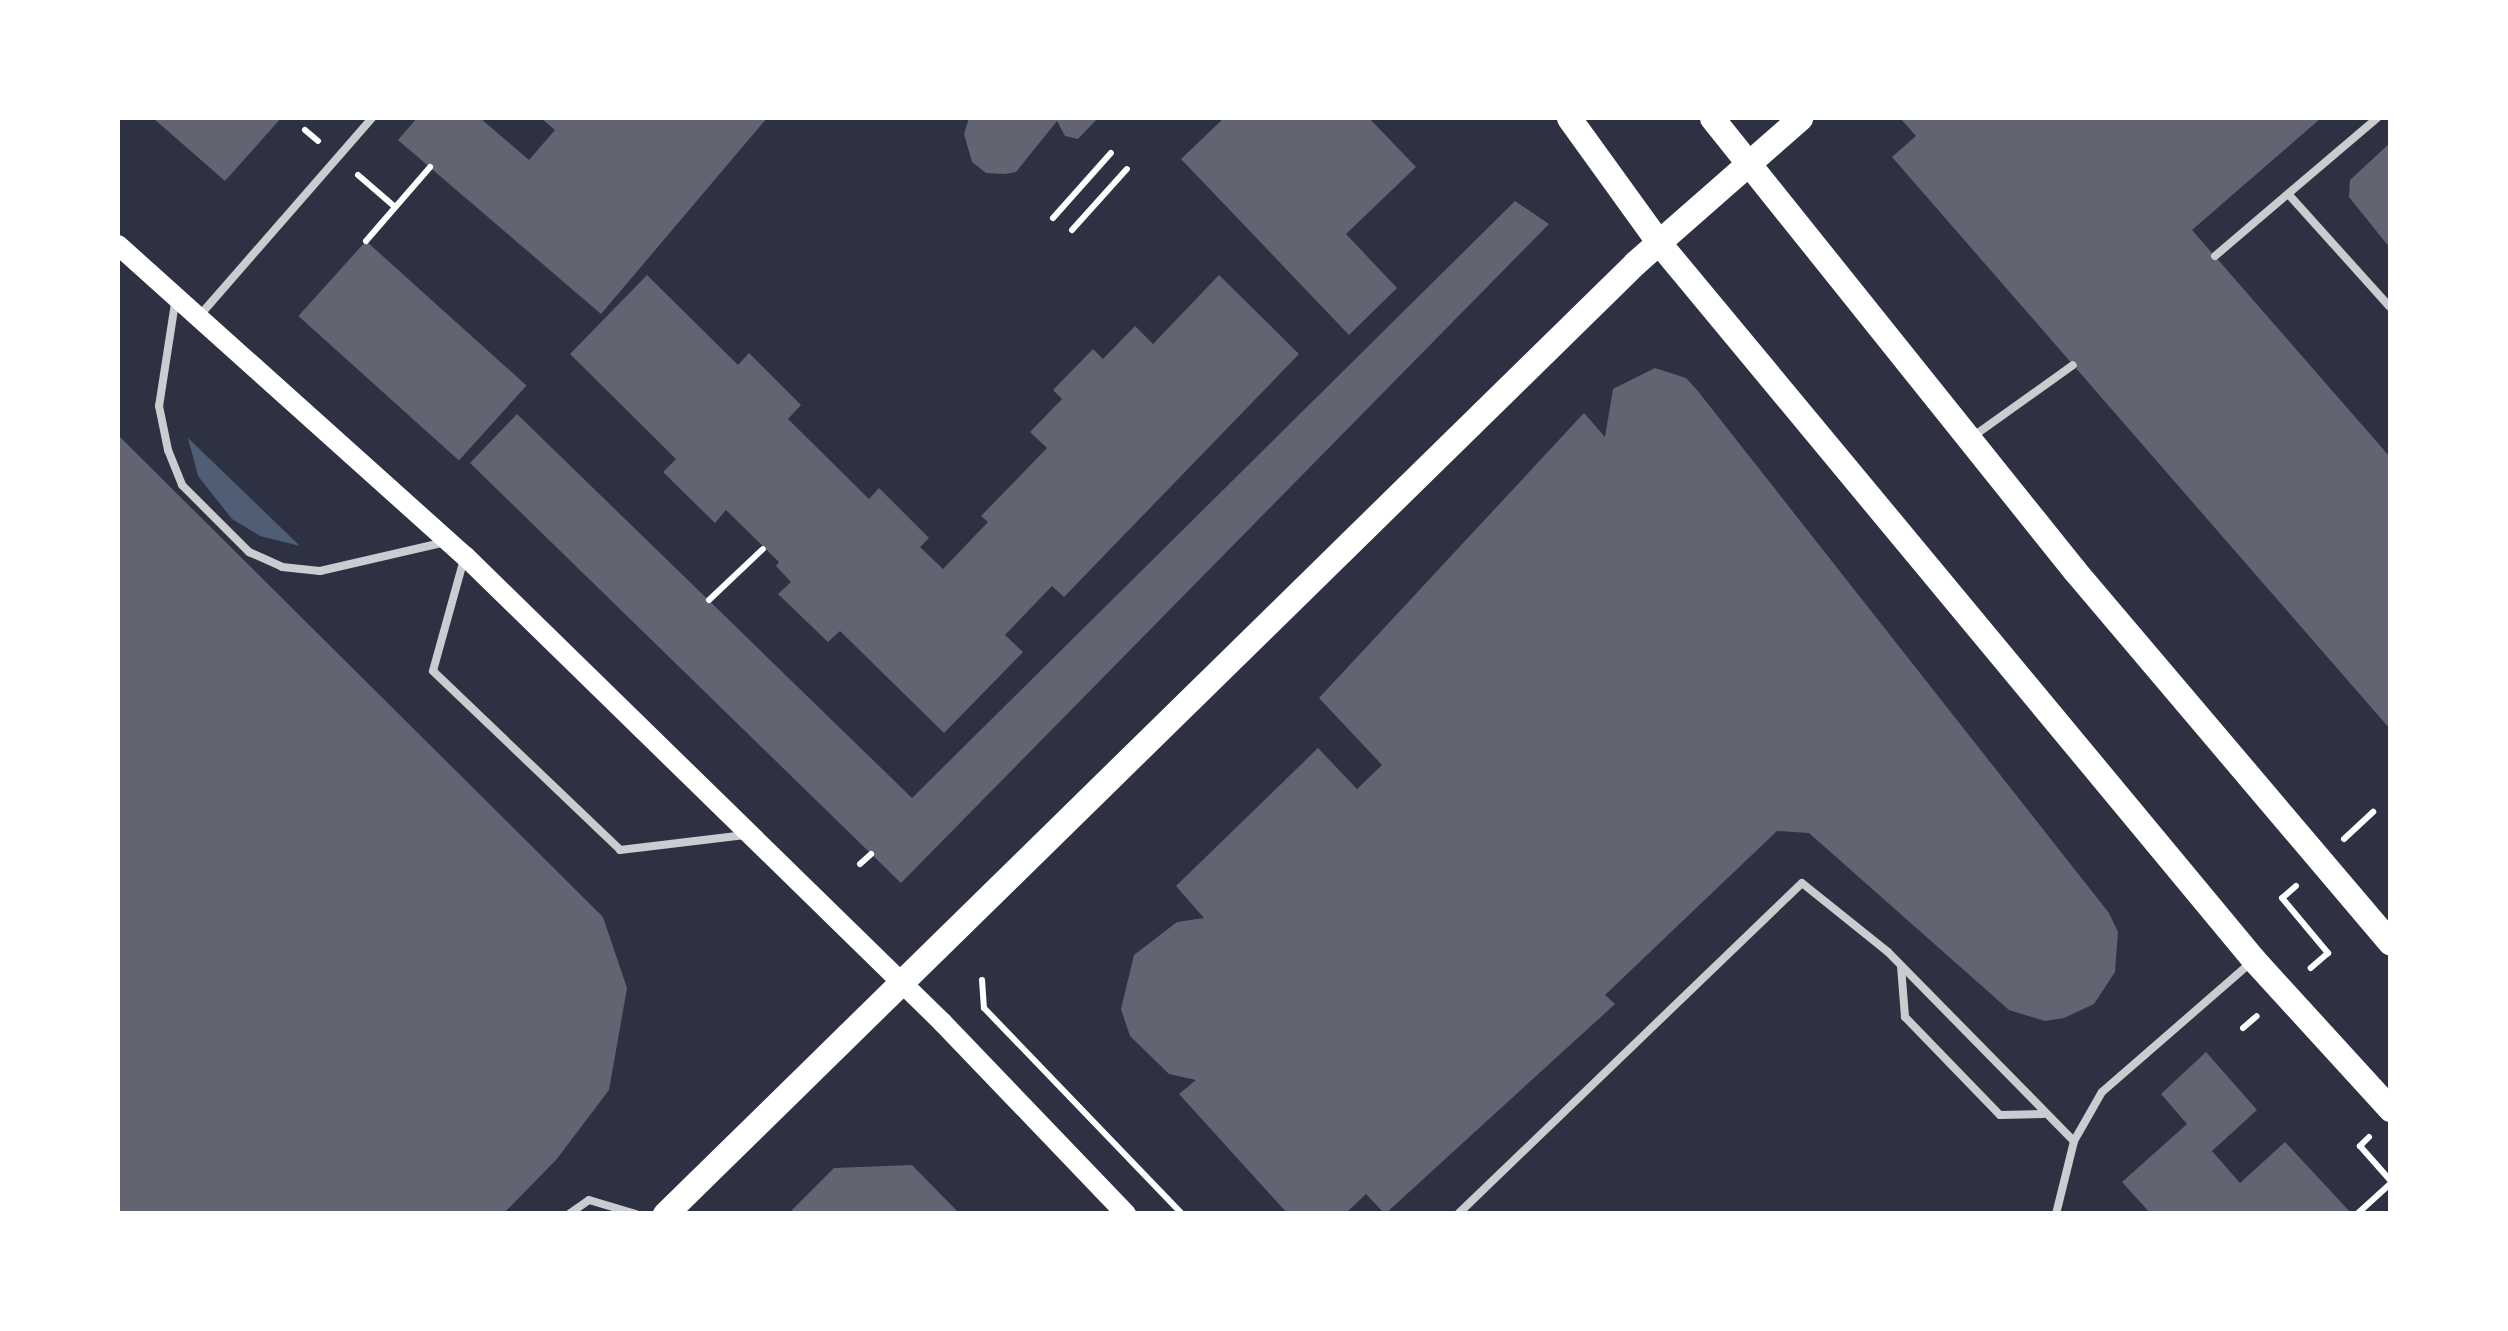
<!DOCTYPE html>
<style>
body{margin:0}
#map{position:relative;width:2508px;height:1331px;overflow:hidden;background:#2d3142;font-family:"Varela Round",sans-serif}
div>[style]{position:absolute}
.water>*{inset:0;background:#4f5d75}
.building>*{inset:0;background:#626471;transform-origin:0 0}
.path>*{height:6px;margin:-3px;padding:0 3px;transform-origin:3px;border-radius:3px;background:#fff}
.service>*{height:8px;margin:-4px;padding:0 4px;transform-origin:4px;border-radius:4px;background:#caccd0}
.secondary>*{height:20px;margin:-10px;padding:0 10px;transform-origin:10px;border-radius:10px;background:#fff}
.primary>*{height:25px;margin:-12.5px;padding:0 12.5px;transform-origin:12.5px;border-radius:12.5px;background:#fff}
span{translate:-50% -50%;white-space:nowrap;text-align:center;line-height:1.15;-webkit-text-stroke:9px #fff;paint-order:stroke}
.frame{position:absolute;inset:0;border:120px solid #fff;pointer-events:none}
</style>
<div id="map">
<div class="water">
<i style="clip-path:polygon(188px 438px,300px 546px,260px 536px,232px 519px,198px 476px)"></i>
</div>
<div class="building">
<i style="clip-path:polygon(153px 118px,281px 118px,225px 181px)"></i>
<i style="clip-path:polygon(417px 118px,480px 118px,529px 160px,555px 130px,541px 118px,767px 118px,601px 314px,398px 140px)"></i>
<i style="clip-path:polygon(969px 118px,1098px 118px,1078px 139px,1065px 136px,1057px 121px,1016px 172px,1005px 174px,986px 173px,972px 162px,964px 134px)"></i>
<i style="clip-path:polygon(1224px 118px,1369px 118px,1416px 167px,1346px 234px,1397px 288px,1349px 335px,1181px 159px)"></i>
<i style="clip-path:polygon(1900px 118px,2321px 118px,2192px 230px,2390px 457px,2390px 729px,1892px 157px,1916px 136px)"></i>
<i style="clip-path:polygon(2390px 143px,2390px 248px,2349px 197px,2350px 180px)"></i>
<i style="clip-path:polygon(1515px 201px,1549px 224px,901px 883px,470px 463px,517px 414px,912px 798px)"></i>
<i style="left:366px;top:241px;width:216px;height:101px;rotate:42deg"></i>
<i style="clip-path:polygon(647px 275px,738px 365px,749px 353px,801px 405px,788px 419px,869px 499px,879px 488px,929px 538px,920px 547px,943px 569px,988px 522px,981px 516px,1047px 448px,1030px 432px,1062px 399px,1053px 390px,1093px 349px,1103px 359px,1135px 326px,1153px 344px,1219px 275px,1299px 354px,1064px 597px,1052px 586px,1005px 635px,1023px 652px,944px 733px,840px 631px,828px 642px,778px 594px,791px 582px,776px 566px,779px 562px,726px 510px,715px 523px,663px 472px,676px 459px,570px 354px)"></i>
<i style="clip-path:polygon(1655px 368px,1686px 378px,1697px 390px,2109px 913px,2118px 932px,2115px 972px,2094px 1004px,2064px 1018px,2045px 1021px,2009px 1010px,1809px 833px,1777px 831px,1605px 995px,1615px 1004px,1385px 1214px,1366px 1194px,1345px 1214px,1288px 1214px,1179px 1094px,1196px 1080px,1169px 1074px,1130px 1036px,1121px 1009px,1134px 955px,1177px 922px,1204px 918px,1176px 886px,1318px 748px,1357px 789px,1382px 765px,1319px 698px,1584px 413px,1605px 437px,1613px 389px)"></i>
<i style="clip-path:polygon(118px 435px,603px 917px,627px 988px,609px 1090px,556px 1160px,503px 1214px,118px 1214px)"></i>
<i style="clip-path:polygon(2206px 1052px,2257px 1110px,2212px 1151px,2240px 1183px,2285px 1142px,2352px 1214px,2151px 1214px,2122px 1182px,2187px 1124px,2161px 1094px)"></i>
<i style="clip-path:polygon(912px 1165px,960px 1214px,788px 1214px,834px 1168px)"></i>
</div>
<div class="path">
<i style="left:305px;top:130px;width:17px;rotate:40deg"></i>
<i style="left:358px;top:175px;width:49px;rotate:40.9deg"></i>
<i style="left:1053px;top:218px;width:87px;rotate:-48.3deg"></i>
<i style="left:1072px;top:230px;width:82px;rotate:-48deg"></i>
<i style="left:366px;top:241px;width:98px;rotate:-49.1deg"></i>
<i style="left:709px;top:600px;width:74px;rotate:-43.4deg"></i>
<i style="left:2344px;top:839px;width:40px;rotate:-43deg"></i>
<i style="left:860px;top:864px;width:15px;rotate:-42deg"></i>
<i style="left:2296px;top:886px;width:18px;rotate:139deg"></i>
<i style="left:2282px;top:898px;width:72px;rotate:50.1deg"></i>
<i style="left:2328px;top:953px;width:23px;rotate:139deg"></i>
<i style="left:982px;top:980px;width:28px;rotate:86deg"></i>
<i style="left:984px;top:1008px;width:286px;rotate:46.1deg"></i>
<i style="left:2243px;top:1028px;width:18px;rotate:-41deg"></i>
<i style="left:2369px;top:1137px;width:13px;rotate:135deg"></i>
<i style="left:2360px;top:1146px;width:45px;rotate:48.6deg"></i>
<i style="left:2357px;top:1214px;width:45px;rotate:-42.3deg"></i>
</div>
<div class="service">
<i style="left:2290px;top:196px;width:149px;rotate:48deg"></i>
<i style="left:2215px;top:256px;width:213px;rotate:-40.4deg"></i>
<i style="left:175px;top:303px;width:104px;rotate:98.8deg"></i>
<i style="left:159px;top:406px;width:45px;rotate:78.4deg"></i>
<i style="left:168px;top:450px;width:38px;rotate:68deg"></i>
<i style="left:182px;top:485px;width:95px;rotate:45deg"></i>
<i style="left:249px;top:552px;width:36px;rotate:24deg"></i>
<i style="left:282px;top:567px;width:38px;rotate:6deg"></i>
<i style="left:320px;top:571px;width:129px;rotate:-13deg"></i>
<i style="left:201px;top:314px;width:260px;rotate:-48.9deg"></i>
<i style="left:1975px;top:435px;width:120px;rotate:-35.5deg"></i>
<i style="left:464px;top:559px;width:116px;rotate:105.5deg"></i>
<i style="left:433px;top:671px;width:259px;rotate:43.7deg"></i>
<i style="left:620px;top:850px;width:126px;rotate:-6.8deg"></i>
<i style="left:1901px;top:966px;width:51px;rotate:85.5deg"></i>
<i style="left:1905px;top:1017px;width:136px;rotate:45.9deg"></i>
<i style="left:2000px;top:1115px;width:43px;rotate:-1.3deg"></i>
<i style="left:569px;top:1214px;width:24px;rotate:-35deg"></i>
<i style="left:589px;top:1200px;width:49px;rotate:16.6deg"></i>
<i style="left:1458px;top:1214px;width:477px;rotate:-43.9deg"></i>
<i style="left:1802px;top:883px;width:110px;rotate:38.7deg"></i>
<i style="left:1888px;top:952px;width:265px;rotate:45.5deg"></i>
<i style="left:2056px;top:1214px;width:75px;rotate:-76.1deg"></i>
<i style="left:2074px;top:1141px;width:56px;rotate:-60.3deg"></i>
<i style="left:2102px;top:1092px;width:195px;rotate:-41deg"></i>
</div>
<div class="secondary">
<i style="left:118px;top:245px;width:466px;rotate:41.9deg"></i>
<i style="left:465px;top:556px;width:667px;rotate:44.33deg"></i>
<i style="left:942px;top:1022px;width:266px;rotate:46.2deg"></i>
</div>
<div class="primary">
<i style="left:1569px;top:118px;width:154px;rotate:54.2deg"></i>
<i style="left:1659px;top:243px;width:932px;rotate:50.31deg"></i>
<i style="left:2254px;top:960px;width:202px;rotate:47.6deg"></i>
<i style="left:1712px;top:118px;width:580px;rotate:51.29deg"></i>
<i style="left:2075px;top:571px;width:487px;rotate:49.7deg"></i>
<i style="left:665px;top:1214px;width:1358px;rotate:-44.43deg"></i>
<i style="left:1635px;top:263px;width:220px;rotate:-41.3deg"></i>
</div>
<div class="frame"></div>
</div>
